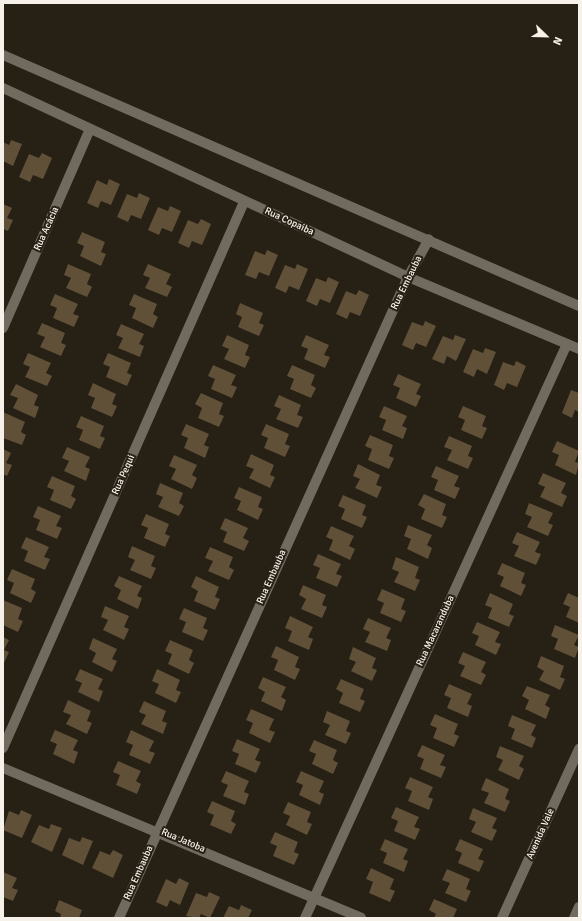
<!DOCTYPE html>
<meta charset="utf-8">
<style>
body{margin:0}
#map{position:relative;width:582px;height:921px;overflow:hidden;background:#262015;font-family:Signika,sans-serif}
div>[style]{position:absolute}
.building>*{inset:0;background:#5f5037}
.minor>*{height:10px;margin:-5px;padding:0 5px;transform-origin:5px;border-radius:5px;background:#716a5f}
span{translate:-50% -50%;white-space:nowrap;text-align:center;line-height:1.15;-webkit-text-stroke:4px #262015;paint-order:stroke}
.street-label{font-size:10px;color:#f6f2ea}
.frame{position:absolute;inset:0;border:4px solid #f6f2ea;pointer-events:none}
.north{position:absolute;left:526px;top:16px;width:40px;height:40px;-webkit-text-stroke:3px #262015;paint-order:stroke;rotate:113deg;font-size:11px;font-weight:700;line-height:16px;text-align:center;color:#f6f2ea}
.north::after{content:'';display:block;margin:auto;width:14px;height:18px;background:#f6f2ea;clip-path:polygon(50% 0,100% 100%,50% 72%,0 100%)}
</style>
<div id="map">
<div class="building">
<i style="clip-path:polygon(11px 140px,22px 144px,13px 166px,3px 161px,3px 142px,9px 145px)"></i>
<i style="clip-path:polygon(42px 153px,52px 158px,43px 179px,33px 175px,30px 182px,19px 177px,29px 154px,39px 158px)"></i>
<i style="clip-path:polygon(109px 179px,120px 184px,111px 205px,101px 201px,98px 208px,87px 203px,97px 180px,107px 185px)"></i>
<i style="clip-path:polygon(139px 193px,150px 198px,141px 219px,131px 215px,128px 222px,117px 217px,127px 194px,137px 198px)"></i>
<i style="clip-path:polygon(3px 204px,12px 208px,7px 218px,13px 220px,8px 231px,3px 229px)"></i>
<i style="clip-path:polygon(170px 206px,181px 211px,172px 232px,162px 228px,159px 235px,148px 230px,158px 207px,168px 211px)"></i>
<i style="clip-path:polygon(201px 219px,211px 224px,202px 245px,192px 241px,189px 248px,178px 243px,188px 220px,198px 224px)"></i>
<i style="clip-path:polygon(82px 232px,105px 242px,101px 252px,106px 254px,101px 266px,80px 256px,84px 246px,77px 243px)"></i>
<i style="clip-path:polygon(267px 250px,278px 255px,269px 276px,259px 272px,256px 279px,245px 275px,255px 251px,265px 255px)"></i>
<i style="clip-path:polygon(68px 264px,91px 274px,87px 284px,92px 287px,87px 297px,66px 288px,71px 278px,64px 275px)"></i>
<i style="clip-path:polygon(148px 264px,171px 274px,166px 284px,172px 287px,167px 297px,145px 288px,150px 278px,143px 275px)"></i>
<i style="clip-path:polygon(297px 264px,308px 269px,299px 290px,289px 286px,286px 293px,275px 288px,285px 265px,295px 269px)"></i>
<i style="clip-path:polygon(328px 277px,339px 282px,330px 303px,320px 299px,317px 306px,306px 301px,316px 278px,326px 282px)"></i>
<i style="clip-path:polygon(359px 290px,369px 295px,360px 316px,350px 312px,347px 319px,336px 314px,346px 291px,356px 295px)"></i>
<i style="clip-path:polygon(55px 294px,78px 304px,73px 314px,79px 316px,74px 327px,53px 318px,57px 308px,50px 305px)"></i>
<i style="clip-path:polygon(134px 294px,157px 304px,153px 314px,158px 317px,153px 328px,132px 318px,136px 308px,129px 305px)"></i>
<i style="clip-path:polygon(240px 303px,263px 313px,259px 323px,264px 325px,259px 336px,238px 327px,242px 317px,236px 314px)"></i>
<i style="clip-path:polygon(425px 321px,436px 326px,426px 347px,416px 343px,413px 350px,402px 345px,412px 322px,423px 326px)"></i>
<i style="clip-path:polygon(42px 323px,65px 333px,61px 343px,66px 345px,61px 356px,40px 347px,45px 337px,37px 334px)"></i>
<i style="clip-path:polygon(121px 324px,144px 334px,139px 344px,144px 346px,140px 357px,118px 348px,123px 338px,116px 335px)"></i>
<i style="clip-path:polygon(227px 335px,249px 345px,245px 355px,250px 357px,245px 368px,224px 359px,229px 349px,222px 346px)"></i>
<i style="clip-path:polygon(306px 335px,329px 345px,324px 355px,330px 357px,325px 368px,304px 359px,308px 349px,301px 346px)"></i>
<i style="clip-path:polygon(455px 335px,466px 339px,456px 361px,447px 356px,444px 364px,432px 359px,443px 336px,453px 340px)"></i>
<i style="clip-path:polygon(485px 348px,496px 352px,487px 374px,477px 369px,474px 377px,463px 372px,473px 349px,483px 353px)"></i>
<i style="clip-path:polygon(28px 353px,51px 363px,46px 373px,52px 376px,47px 386px,25px 377px,30px 367px,23px 364px)"></i>
<i style="clip-path:polygon(108px 353px,131px 363px,127px 373px,132px 375px,127px 386px,106px 377px,110px 367px,103px 364px)"></i>
<i style="clip-path:polygon(516px 361px,526px 366px,517px 387px,507px 383px,504px 390px,494px 385px,503px 362px,514px 366px)"></i>
<i style="clip-path:polygon(213px 365px,236px 375px,231px 385px,237px 387px,232px 398px,211px 389px,215px 379px,208px 376px)"></i>
<i style="clip-path:polygon(292px 365px,315px 375px,311px 385px,316px 388px,311px 398px,290px 389px,294px 379px,287px 376px)"></i>
<i style="clip-path:polygon(398px 374px,421px 384px,416px 394px,421px 396px,416px 407px,396px 398px,400px 388px,393px 385px)"></i>
<i style="clip-path:polygon(93px 383px,116px 394px,112px 404px,117px 406px,112px 417px,91px 408px,95px 398px,88px 395px)"></i>
<i style="clip-path:polygon(16px 384px,38px 395px,34px 405px,39px 407px,35px 418px,13px 408px,18px 398px,10px 395px)"></i>
<i style="clip-path:polygon(571px 390px,579px 393px,579px 412px,575px 410px,572px 418px,562px 413px)"></i>
<i style="clip-path:polygon(201px 393px,223px 403px,219px 414px,224px 416px,219px 427px,198px 418px,202px 408px,195px 404px)"></i>
<i style="clip-path:polygon(279px 395px,301px 405px,297px 415px,303px 417px,298px 428px,276px 419px,281px 409px,274px 406px)"></i>
<i style="clip-path:polygon(384px 406px,407px 416px,402px 426px,407px 428px,403px 439px,382px 430px,386px 420px,379px 417px)"></i>
<i style="clip-path:polygon(463px 406px,486px 416px,482px 426px,487px 428px,482px 439px,461px 430px,465px 420px,458px 417px)"></i>
<i style="clip-path:polygon(3px 412px,25px 422px,21px 432px,26px 435px,22px 445px,3px 438px)"></i>
<i style="clip-path:polygon(81px 416px,104px 426px,100px 436px,105px 438px,100px 449px,79px 440px,83px 430px,76px 427px)"></i>
<i style="clip-path:polygon(186px 424px,209px 434px,204px 445px,209px 447px,205px 458px,184px 448px,188px 438px,181px 435px)"></i>
<i style="clip-path:polygon(266px 424px,289px 434px,285px 444px,290px 446px,285px 457px,264px 448px,268px 438px,261px 435px)"></i>
<i style="clip-path:polygon(370px 435px,393px 445px,389px 456px,394px 458px,389px 469px,368px 460px,372px 449px,365px 446px)"></i>
<i style="clip-path:polygon(449px 436px,472px 446px,468px 456px,473px 458px,468px 469px,447px 460px,452px 450px,444px 447px)"></i>
<i style="clip-path:polygon(557px 441px,579px 451px,575px 462px,579px 463px,576px 475px,555px 465px,559px 455px,552px 452px)"></i>
<i style="clip-path:polygon(67px 447px,90px 457px,85px 467px,90px 469px,86px 481px,64px 471px,69px 461px,62px 458px)"></i>
<i style="clip-path:polygon(3px 449px,11px 453px,6px 463px,12px 465px,7px 476px,3px 474px)"></i>
<i style="clip-path:polygon(251px 454px,274px 465px,270px 475px,275px 477px,270px 488px,249px 478px,254px 469px,246px 466px)"></i>
<i style="clip-path:polygon(174px 455px,197px 465px,192px 475px,197px 478px,192px 489px,171px 479px,176px 469px,169px 466px)"></i>
<i style="clip-path:polygon(358px 464px,380px 475px,376px 485px,382px 487px,377px 498px,355px 488px,360px 479px,353px 476px)"></i>
<i style="clip-path:polygon(436px 466px,459px 476px,454px 486px,460px 488px,455px 499px,434px 490px,438px 480px,431px 477px)"></i>
<i style="clip-path:polygon(543px 473px,566px 483px,561px 493px,567px 496px,562px 507px,540px 497px,545px 487px,538px 484px)"></i>
<i style="clip-path:polygon(52px 476px,75px 486px,71px 496px,76px 499px,71px 509px,50px 500px,54px 490px,47px 487px)"></i>
<i style="clip-path:polygon(160px 483px,183px 493px,179px 503px,184px 506px,179px 516px,158px 507px,163px 497px,156px 494px)"></i>
<i style="clip-path:polygon(239px 487px,262px 497px,258px 507px,263px 509px,258px 520px,237px 510px,241px 501px,234px 498px)"></i>
<i style="clip-path:polygon(424px 494px,446px 504px,442px 515px,447px 517px,442px 528px,421px 519px,425px 509px,418px 505px)"></i>
<i style="clip-path:polygon(343px 495px,366px 505px,362px 515px,367px 517px,362px 528px,341px 519px,345px 509px,338px 506px)"></i>
<i style="clip-path:polygon(529px 503px,553px 513px,548px 523px,553px 525px,548px 536px,527px 527px,532px 517px,525px 514px)"></i>
<i style="clip-path:polygon(38px 506px,61px 516px,56px 526px,62px 528px,57px 539px,36px 530px,40px 520px,33px 517px)"></i>
<i style="clip-path:polygon(146px 514px,169px 524px,165px 534px,170px 536px,165px 547px,144px 538px,148px 528px,141px 525px)"></i>
<i style="clip-path:polygon(225px 518px,248px 528px,243px 538px,249px 541px,244px 551px,223px 542px,227px 532px,220px 529px)"></i>
<i style="clip-path:polygon(408px 525px,432px 535px,427px 545px,432px 548px,428px 559px,407px 549px,411px 539px,404px 536px)"></i>
<i style="clip-path:polygon(331px 526px,354px 536px,349px 546px,355px 549px,350px 560px,329px 550px,333px 540px,326px 537px)"></i>
<i style="clip-path:polygon(517px 532px,540px 542px,535px 552px,541px 554px,536px 565px,514px 556px,519px 546px,512px 543px)"></i>
<i style="clip-path:polygon(26px 537px,49px 547px,44px 557px,50px 559px,45px 570px,24px 561px,28px 551px,21px 548px)"></i>
<i style="clip-path:polygon(132px 546px,155px 556px,151px 566px,156px 568px,151px 579px,130px 570px,135px 560px,128px 557px)"></i>
<i style="clip-path:polygon(210px 547px,233px 557px,229px 567px,234px 570px,229px 580px,208px 571px,213px 561px,205px 558px)"></i>
<i style="clip-path:polygon(318px 554px,341px 564px,336px 574px,342px 576px,337px 587px,316px 578px,320px 568px,313px 565px)"></i>
<i style="clip-path:polygon(396px 557px,419px 567px,415px 578px,420px 580px,415px 591px,394px 582px,399px 572px,392px 569px)"></i>
<i style="clip-path:polygon(502px 563px,525px 573px,521px 583px,526px 585px,521px 596px,500px 586px,504px 577px,497px 574px)"></i>
<i style="clip-path:polygon(12px 569px,35px 579px,31px 589px,36px 592px,31px 603px,10px 593px,14px 583px,7px 580px)"></i>
<i style="clip-path:polygon(119px 576px,142px 586px,137px 596px,142px 598px,138px 609px,117px 599px,121px 590px,114px 586px)"></i>
<i style="clip-path:polygon(196px 576px,219px 587px,215px 597px,220px 599px,215px 610px,194px 601px,198px 591px,191px 587px)"></i>
<i style="clip-path:polygon(303px 585px,326px 595px,322px 605px,327px 607px,322px 618px,301px 609px,306px 599px,299px 595px)"></i>
<i style="clip-path:polygon(382px 589px,405px 599px,401px 609px,406px 611px,401px 622px,380px 613px,384px 603px,377px 600px)"></i>
<i style="clip-path:polygon(490px 593px,513px 604px,509px 614px,514px 616px,509px 627px,488px 618px,492px 608px,485px 605px)"></i>
<i style="clip-path:polygon(568px 593px,579px 598px,579px 623px,566px 617px,570px 607px,563px 604px)"></i>
<i style="clip-path:polygon(3px 600px,22px 608px,18px 619px,23px 621px,18px 632px,3px 625px)"></i>
<i style="clip-path:polygon(105px 606px,129px 616px,124px 627px,129px 629px,124px 640px,103px 630px,108px 620px,101px 617px)"></i>
<i style="clip-path:polygon(184px 608px,207px 618px,203px 628px,208px 630px,203px 641px,182px 632px,186px 622px,179px 619px)"></i>
<i style="clip-path:polygon(290px 616px,313px 627px,308px 637px,313px 639px,309px 650px,288px 641px,292px 631px,285px 628px)"></i>
<i style="clip-path:polygon(368px 618px,391px 628px,386px 638px,391px 640px,387px 651px,365px 642px,370px 632px,363px 629px)"></i>
<i style="clip-path:polygon(477px 622px,500px 632px,495px 642px,501px 644px,496px 655px,475px 645px,479px 636px,472px 633px)"></i>
<i style="clip-path:polygon(555px 625px,579px 635px,574px 645px,579px 647px,575px 658px,554px 649px,558px 639px,551px 636px)"></i>
<i style="clip-path:polygon(3px 637px,9px 640px,4px 650px,9px 652px,4px 663px)"></i>
<i style="clip-path:polygon(93px 638px,117px 649px,112px 659px,117px 661px,112px 672px,92px 662px,96px 653px,89px 649px)"></i>
<i style="clip-path:polygon(170px 640px,193px 650px,189px 660px,194px 663px,189px 674px,168px 664px,172px 654px,165px 651px)"></i>
<i style="clip-path:polygon(276px 646px,299px 657px,295px 667px,300px 669px,295px 680px,274px 670px,278px 660px,271px 657px)"></i>
<i style="clip-path:polygon(353px 647px,376px 658px,372px 668px,377px 670px,372px 681px,351px 671px,356px 662px,349px 659px)"></i>
<i style="clip-path:polygon(463px 652px,486px 662px,481px 672px,486px 675px,481px 685px,460px 676px,465px 666px,458px 663px)"></i>
<i style="clip-path:polygon(541px 656px,564px 666px,560px 677px,565px 679px,560px 690px,539px 680px,544px 671px,537px 667px)"></i>
<i style="clip-path:polygon(80px 669px,103px 679px,98px 689px,103px 691px,99px 702px,78px 692px,82px 683px,75px 680px)"></i>
<i style="clip-path:polygon(157px 669px,180px 680px,176px 690px,181px 692px,176px 703px,155px 693px,159px 684px,152px 681px)"></i>
<i style="clip-path:polygon(263px 677px,286px 687px,281px 697px,286px 700px,282px 711px,261px 701px,265px 692px,258px 688px)"></i>
<i style="clip-path:polygon(341px 679px,364px 689px,360px 699px,365px 701px,360px 712px,339px 703px,343px 693px,336px 689px)"></i>
<i style="clip-path:polygon(449px 684px,472px 694px,467px 704px,472px 706px,468px 717px,447px 708px,451px 698px,444px 695px)"></i>
<i style="clip-path:polygon(527px 686px,550px 695px,545px 705px,550px 708px,546px 719px,525px 709px,529px 700px,522px 696px)"></i>
<i style="clip-path:polygon(68px 700px,91px 711px,87px 721px,92px 723px,87px 734px,66px 724px,71px 715px,63px 712px)"></i>
<i style="clip-path:polygon(144px 701px,166px 711px,162px 721px,167px 723px,163px 734px,141px 724px,146px 715px,139px 712px)"></i>
<i style="clip-path:polygon(251px 709px,274px 719px,269px 730px,275px 732px,270px 743px,249px 733px,253px 723px,246px 720px)"></i>
<i style="clip-path:polygon(327px 711px,350px 721px,346px 731px,351px 733px,346px 744px,325px 735px,330px 725px,323px 722px)"></i>
<i style="clip-path:polygon(435px 714px,458px 724px,454px 734px,459px 736px,454px 747px,433px 738px,437px 728px,430px 725px)"></i>
<i style="clip-path:polygon(512px 715px,536px 725px,531px 735px,536px 738px,532px 748px,511px 739px,515px 729px,508px 726px)"></i>
<i style="clip-path:polygon(55px 730px,78px 740px,73px 750px,78px 752px,74px 764px,53px 754px,57px 744px,50px 741px)"></i>
<i style="clip-path:polygon(131px 730px,154px 741px,149px 751px,155px 753px,150px 764px,129px 755px,133px 745px,126px 742px)"></i>
<i style="clip-path:polygon(237px 739px,260px 749px,255px 760px,261px 762px,256px 773px,235px 764px,239px 754px,232px 751px)"></i>
<i style="clip-path:polygon(314px 740px,337px 750px,333px 760px,338px 763px,333px 774px,312px 764px,316px 754px,309px 751px)"></i>
<i style="clip-path:polygon(422px 745px,445px 755px,440px 765px,446px 767px,441px 778px,420px 769px,424px 759px,417px 756px)"></i>
<i style="clip-path:polygon(500px 746px,524px 756px,519px 766px,524px 769px,519px 780px,498px 770px,503px 760px,496px 757px)"></i>
<i style="clip-path:polygon(118px 761px,141px 771px,136px 781px,141px 784px,137px 794px,116px 785px,120px 775px,113px 772px)"></i>
<i style="clip-path:polygon(226px 771px,249px 781px,244px 792px,249px 794px,245px 805px,223px 796px,228px 785px,221px 782px)"></i>
<i style="clip-path:polygon(301px 771px,324px 781px,319px 792px,324px 794px,320px 805px,299px 795px,303px 785px,296px 782px)"></i>
<i style="clip-path:polygon(410px 777px,433px 787px,428px 797px,433px 799px,429px 810px,408px 801px,412px 791px,405px 788px)"></i>
<i style="clip-path:polygon(486px 778px,509px 789px,505px 799px,510px 801px,505px 812px,484px 803px,489px 793px,481px 790px)"></i>
<i style="clip-path:polygon(212px 801px,235px 811px,231px 821px,236px 824px,231px 834px,210px 825px,214px 815px,207px 812px)"></i>
<i style="clip-path:polygon(288px 802px,311px 812px,307px 822px,312px 824px,307px 835px,286px 825px,290px 816px,283px 813px)"></i>
<i style="clip-path:polygon(396px 807px,419px 817px,414px 827px,420px 829px,415px 840px,394px 831px,398px 821px,391px 818px)"></i>
<i style="clip-path:polygon(473px 808px,497px 818px,492px 828px,497px 830px,492px 841px,471px 832px,476px 822px,469px 819px)"></i>
<i style="clip-path:polygon(21px 810px,32px 815px,22px 838px,3px 830px,9px 811px,19px 815px)"></i>
<i style="clip-path:polygon(51px 824px,62px 828px,52px 852px,31px 842px,39px 825px,49px 829px)"></i>
<i style="clip-path:polygon(275px 832px,298px 842px,294px 852px,299px 854px,294px 865px,273px 856px,277px 846px,270px 843px)"></i>
<i style="clip-path:polygon(82px 837px,93px 841px,83px 865px,62px 855px,69px 838px,80px 842px)"></i>
<i style="clip-path:polygon(385px 839px,408px 849px,403px 859px,408px 861px,404px 872px,383px 863px,387px 853px,380px 850px)"></i>
<i style="clip-path:polygon(460px 839px,483px 849px,478px 859px,484px 861px,479px 872px,458px 863px,462px 853px,455px 850px)"></i>
<i style="clip-path:polygon(113px 850px,123px 855px,113px 878px,92px 868px,100px 851px,110px 855px)"></i>
<i style="clip-path:polygon(371px 868px,394px 879px,390px 889px,395px 891px,390px 902px,369px 893px,373px 882px,366px 879px)"></i>
<i style="clip-path:polygon(447px 869px,470px 879px,466px 889px,471px 891px,466px 902px,445px 893px,450px 883px,442px 880px)"></i>
<i style="clip-path:polygon(3px 872px,17px 878px,12px 888px,18px 890px,13px 901px,3px 897px)"></i>
<i style="clip-path:polygon(179px 878px,189px 883px,180px 905px,170px 900px,167px 907px,156px 902px,166px 879px,176px 884px)"></i>
<i style="clip-path:polygon(209px 892px,220px 897px,210px 918px,201px 914px,199px 918px,186px 916px,196px 893px,207px 897px)"></i>
<i style="clip-path:polygon(434px 899px,457px 909px,453px 918px,434px 918px,436px 914px,429px 910px)"></i>
<i style="clip-path:polygon(59px 900px,82px 910px,79px 918px,60px 918px,61px 914px,55px 911px)"></i>
<i style="clip-path:polygon(241px 905px,252px 910px,248px 918px,223px 918px,229px 906px,239px 910px)"></i>
</div>
<div class="minor">
<i style="left:3px;top:55px;width:628px;rotate:23.55deg"></i>
<i style="left:3px;top:88px;width:447px;rotate:25deg"></i>
<i style="left:408px;top:277px;width:186px;rotate:22.8deg"></i>
<i style="left:3px;top:328px;width:217px;rotate:-66.4deg"></i>
<i style="left:3px;top:748px;width:597px;rotate:-66.18deg"></i>
<i style="left:3px;top:768px;width:388px;rotate:22.7deg"></i>
<i style="left:119px;top:918px;width:703px;rotate:-65.73deg"></i>
<i style="left:408px;top:277px;width:43px;rotate:-61.1deg"></i>
<i style="left:305px;top:918px;width:631px;rotate:-65.47deg"></i>
<i style="left:502px;top:918px;width:186px;rotate:-65.5deg"></i>
<i style="left:574px;top:918px;width:12px;rotate:-66deg"></i>
</div>
<div class="street-label">
<span style="left:289px;top:222px;rotate:25deg">Rua Copaiba</span>
<span style="left:47px;top:229px;rotate:-66deg">Rua Acácia</span>
<span style="left:407px;top:283px;rotate:-64deg">Rua Embauba</span>
<span style="left:124px;top:475px;rotate:-66deg">Rua Pequi</span>
<span style="left:272px;top:577px;rotate:-66deg">Rua Embauba</span>
<span style="left:436px;top:631px;rotate:-65deg">Rua Macaranduba</span>
<span style="left:541px;top:834px;rotate:-66deg">Avenida Vale</span>
<span style="left:183px;top:841px;rotate:23deg">Rua Jatoba</span>
<span style="left:139px;top:873px;rotate:-66deg">Rua Embauba</span>
</div>
<div class="frame"></div>
<div class="north">N</div>
</div>
